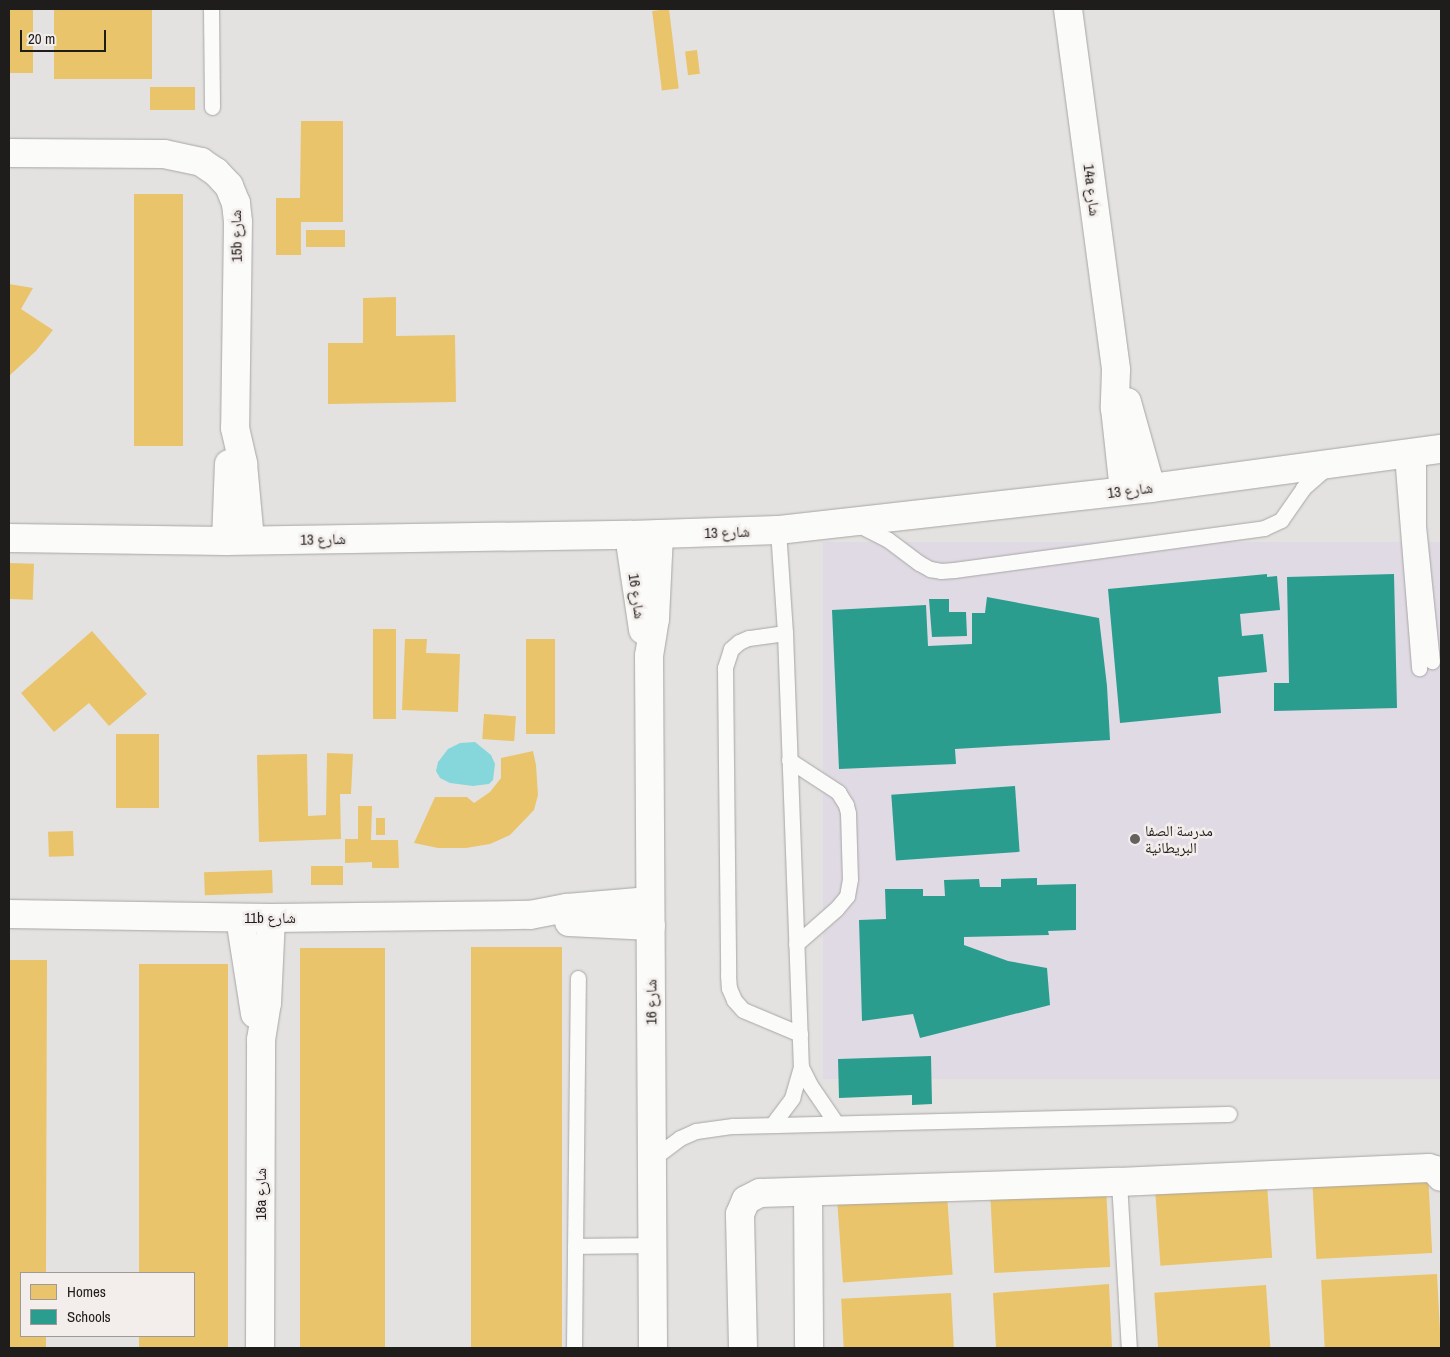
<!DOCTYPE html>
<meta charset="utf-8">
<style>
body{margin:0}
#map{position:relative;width:1450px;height:1357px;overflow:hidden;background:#e4e2e0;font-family:"Archivo Narrow","Noto Naskh Arabic",sans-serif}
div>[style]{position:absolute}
.education>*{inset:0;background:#e0dae4;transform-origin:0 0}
.water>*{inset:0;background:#86d7dc}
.homes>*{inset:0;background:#e9c46a;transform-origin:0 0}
.schools>*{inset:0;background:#2a9d8f;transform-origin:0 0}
.roads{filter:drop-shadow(0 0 1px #a8a6a5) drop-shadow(0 0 1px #a8a6a5)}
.service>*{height:15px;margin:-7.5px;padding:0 7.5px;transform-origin:7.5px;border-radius:7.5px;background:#fbfbfa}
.minor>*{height:28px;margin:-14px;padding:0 14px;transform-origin:14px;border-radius:14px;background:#fbfbfa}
.dots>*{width:14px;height:14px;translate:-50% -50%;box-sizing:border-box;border:2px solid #f3eeeb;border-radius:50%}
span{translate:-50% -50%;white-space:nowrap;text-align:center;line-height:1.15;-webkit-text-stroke:5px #f3eeeb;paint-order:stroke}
.street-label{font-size:15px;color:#1f1d1c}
.poi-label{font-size:15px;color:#1f1d1c}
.left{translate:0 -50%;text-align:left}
.frame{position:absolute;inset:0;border:10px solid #1f1d1c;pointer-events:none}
.legend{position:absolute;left:20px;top:1272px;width:175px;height:65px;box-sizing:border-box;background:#f3eeeb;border:1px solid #9e9a98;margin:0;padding:6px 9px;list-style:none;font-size:15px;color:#1f1d1c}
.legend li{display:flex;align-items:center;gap:10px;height:25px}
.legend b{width:25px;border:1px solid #9e9a98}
.scale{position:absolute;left:20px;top:30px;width:86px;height:22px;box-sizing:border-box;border:2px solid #1f1d1c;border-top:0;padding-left:6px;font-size:15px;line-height:18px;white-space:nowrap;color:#1f1d1c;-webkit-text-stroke:4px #f3eeeb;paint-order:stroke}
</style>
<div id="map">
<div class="education">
<i style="left:1441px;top:542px;width:537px;height:618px;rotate:90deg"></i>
</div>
<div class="water">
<i style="clip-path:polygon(475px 742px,491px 755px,495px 764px,493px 780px,489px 784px,473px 786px,450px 783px,440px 778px,436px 771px,438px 762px,448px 749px,460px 743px)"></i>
</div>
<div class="homes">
<i style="left:9px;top:9px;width:24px;height:64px"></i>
<i style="left:54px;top:9px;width:98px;height:70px"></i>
<i style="left:669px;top:9px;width:80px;height:17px;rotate:83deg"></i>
<i style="left:697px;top:50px;width:24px;height:12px;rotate:83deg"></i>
<i style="left:150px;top:87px;width:45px;height:23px"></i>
<i style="clip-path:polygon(301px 121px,343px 121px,343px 222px,301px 222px,301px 255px,276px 255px,276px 198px,300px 198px)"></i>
<i style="left:134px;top:194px;width:49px;height:252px"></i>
<i style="left:306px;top:230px;width:39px;height:17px"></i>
<i style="clip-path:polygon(9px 284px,33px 288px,21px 309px,53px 330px,36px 351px,9px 376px)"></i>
<i style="clip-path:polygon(396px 297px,396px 336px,455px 335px,456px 402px,328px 404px,328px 343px,363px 343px,363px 298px)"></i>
<i style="left:9px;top:563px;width:25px;height:36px;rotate:2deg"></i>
<i style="left:373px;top:629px;width:23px;height:90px"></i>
<i style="clip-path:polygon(92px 631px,147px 694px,109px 726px,89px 703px,54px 732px,21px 693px)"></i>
<i style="clip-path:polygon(405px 639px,427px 639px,426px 653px,460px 654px,458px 712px,402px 710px)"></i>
<i style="left:526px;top:639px;width:29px;height:95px"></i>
<i style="left:484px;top:714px;width:32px;height:25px;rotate:4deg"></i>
<i style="left:116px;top:734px;width:43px;height:74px"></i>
<i style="clip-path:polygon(533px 751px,536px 765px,538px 795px,534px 810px,510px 835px,490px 844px,466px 848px,438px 848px,414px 843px,435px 797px,467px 797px,474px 803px,490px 792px,501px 778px,501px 758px)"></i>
<i style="clip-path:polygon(327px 753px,353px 754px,351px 794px,340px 794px,341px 839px,259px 842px,257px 755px,307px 754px,308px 816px,326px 815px)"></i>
<i style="clip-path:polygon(358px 806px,372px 806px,371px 840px,398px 840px,399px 868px,372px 868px,372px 862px,345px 863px,345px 839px,358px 839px)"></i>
<i style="left:376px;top:818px;width:9px;height:17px"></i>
<i style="left:73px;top:831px;width:25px;height:25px;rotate:88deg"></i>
<i style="left:311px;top:866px;width:32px;height:19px"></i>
<i style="left:272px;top:870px;width:23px;height:68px;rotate:88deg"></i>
<i style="left:562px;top:947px;width:401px;height:91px;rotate:90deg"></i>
<i style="left:385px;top:948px;width:400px;height:85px;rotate:90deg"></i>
<i style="clip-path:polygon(9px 960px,47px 960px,46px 1273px,21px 1273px,21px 1336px,46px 1336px,46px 1348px,9px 1348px)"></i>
<i style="clip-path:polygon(139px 964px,228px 964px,228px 1348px,139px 1348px,139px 1336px,194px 1336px,194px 1273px,139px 1273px)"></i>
<i style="left:1428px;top:1173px;width:80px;height:116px;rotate:87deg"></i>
<i style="left:1267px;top:1184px;width:74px;height:112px;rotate:86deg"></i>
<i style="left:1106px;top:1187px;width:80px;height:116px;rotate:87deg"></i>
<i style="left:947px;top:1194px;width:81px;height:110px;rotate:86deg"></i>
<i style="left:1437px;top:1274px;width:74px;height:116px;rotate:87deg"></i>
<i style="clip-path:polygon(1109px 1284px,1112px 1348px,996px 1348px,993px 1293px)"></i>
<i style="left:1266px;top:1285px;width:63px;height:112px;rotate:86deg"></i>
<i style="left:951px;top:1293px;width:55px;height:110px;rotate:87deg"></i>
</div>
<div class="schools">
<i style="clip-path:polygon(1267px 574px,1267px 577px,1277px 576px,1280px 610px,1240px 614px,1242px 636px,1263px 634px,1267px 672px,1218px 677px,1221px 713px,1120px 723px,1108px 589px)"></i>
<i style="clip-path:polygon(1394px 574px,1397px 708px,1274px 711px,1274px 683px,1289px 683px,1287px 577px)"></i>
<i style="clip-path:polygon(987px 597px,1099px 618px,1107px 686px,1110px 740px,955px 749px,956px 764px,839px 769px,832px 610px,926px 605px,928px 646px,972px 644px,972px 613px,985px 613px)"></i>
<i style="clip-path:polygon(929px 599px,949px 599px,949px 612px,966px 612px,967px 636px,932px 637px)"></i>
<i style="left:1015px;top:786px;width:66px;height:124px;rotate:86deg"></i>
<i style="clip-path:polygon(1037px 878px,1037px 885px,1076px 884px,1076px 930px,1048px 931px,1049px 935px,964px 937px,964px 945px,1008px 961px,1047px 968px,1050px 1005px,920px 1038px,913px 1014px,862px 1021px,859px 920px,886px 919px,885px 889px,923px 889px,923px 896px,945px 896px,944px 880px,979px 879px,980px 887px,1001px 887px,1001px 879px)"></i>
<i style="clip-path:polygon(931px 1056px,932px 1104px,912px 1105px,912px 1095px,839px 1098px,838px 1059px)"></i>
</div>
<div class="roads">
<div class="service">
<i style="left:211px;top:9px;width:98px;rotate:89.4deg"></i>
<i style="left:1418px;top:453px;width:73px;rotate:90deg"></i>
<i style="left:1418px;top:526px;width:136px;rotate:84.1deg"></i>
<i style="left:1402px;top:455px;width:214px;rotate:85.4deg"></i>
<i style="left:859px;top:525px;width:31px;rotate:27deg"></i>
<i style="left:887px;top:539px;width:40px;rotate:37deg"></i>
<i style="left:919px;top:563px;width:13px;rotate:29deg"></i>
<i style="left:930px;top:569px;width:11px;rotate:10deg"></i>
<i style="left:941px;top:571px;width:13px;rotate:-4deg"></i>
<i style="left:954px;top:570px;width:313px;rotate:-7.7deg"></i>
<i style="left:1264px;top:528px;width:19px;rotate:-25deg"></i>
<i style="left:1281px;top:520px;width:39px;rotate:-55deg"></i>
<i style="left:1303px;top:488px;width:30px;rotate:-41deg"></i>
<i style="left:778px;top:530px;width:103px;rotate:86.1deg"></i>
<i style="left:785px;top:633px;width:434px;rotate:87.9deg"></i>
<i style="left:801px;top:1067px;width:20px;rotate:63deg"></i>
<i style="left:810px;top:1085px;width:46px;rotate:55.6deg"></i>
<i style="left:785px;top:633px;width:37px;rotate:172deg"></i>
<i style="left:748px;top:638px;width:10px;rotate:156deg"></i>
<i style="left:739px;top:642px;width:11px;rotate:139deg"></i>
<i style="left:731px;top:649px;width:20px;rotate:108deg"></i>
<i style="left:725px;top:668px;width:307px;rotate:89.4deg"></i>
<i style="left:728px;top:975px;width:13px;rotate:86deg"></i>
<i style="left:729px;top:988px;width:13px;rotate:67deg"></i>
<i style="left:734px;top:1000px;width:13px;rotate:48deg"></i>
<i style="left:743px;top:1010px;width:62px;rotate:22.8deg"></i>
<i style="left:789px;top:760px;width:59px;rotate:33.1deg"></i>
<i style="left:838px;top:792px;width:15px;rotate:58deg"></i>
<i style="left:846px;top:805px;width:8px;rotate:76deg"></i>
<i style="left:848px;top:813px;width:66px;rotate:88.3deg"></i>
<i style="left:850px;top:879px;width:17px;rotate:100deg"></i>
<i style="left:847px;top:896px;width:17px;rotate:130deg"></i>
<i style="left:836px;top:909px;width:53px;rotate:138.8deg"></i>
<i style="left:772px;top:1125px;width:34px;rotate:-53deg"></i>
<i style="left:792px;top:1098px;width:32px;rotate:-74deg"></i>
<i style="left:652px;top:1159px;width:35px;rotate:-37deg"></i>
<i style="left:680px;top:1138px;width:17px;rotate:-24deg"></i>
<i style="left:696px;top:1131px;width:37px;rotate:-8deg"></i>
<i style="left:733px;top:1126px;width:496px;rotate:-1.4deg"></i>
<i style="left:1119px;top:1182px;width:166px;rotate:86.6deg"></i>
<i style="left:575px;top:1246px;width:78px;rotate:-0.7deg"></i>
<i style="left:574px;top:1348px;width:370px;rotate:-89.4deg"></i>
</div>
<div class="minor">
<i style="left:1068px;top:9px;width:364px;rotate:82.4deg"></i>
<i style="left:1116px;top:370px;width:38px;rotate:92deg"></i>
<i style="left:1115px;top:408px;width:83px;rotate:83.8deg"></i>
<i style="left:9px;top:153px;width:155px;rotate:0.4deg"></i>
<i style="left:164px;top:154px;width:38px;rotate:12deg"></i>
<i style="left:201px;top:162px;width:18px;rotate:34deg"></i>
<i style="left:216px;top:172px;width:19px;rotate:47deg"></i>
<i style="left:229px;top:186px;width:18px;rotate:68deg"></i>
<i style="left:236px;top:203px;width:19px;rotate:84deg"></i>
<i style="left:238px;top:222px;width:206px;rotate:90.8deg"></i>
<i style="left:235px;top:428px;width:37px;rotate:77deg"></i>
<i style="left:243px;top:464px;width:76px;rotate:84.7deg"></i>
<i style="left:1127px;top:402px;width:89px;rotate:74.4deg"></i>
<i style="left:629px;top:535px;width:96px;rotate:81.6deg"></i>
<i style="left:9px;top:538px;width:217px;rotate:0.8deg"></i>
<i style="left:226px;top:541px;width:403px;rotate:-0.9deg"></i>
<i style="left:629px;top:535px;width:149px;rotate:-1.9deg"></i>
<i style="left:778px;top:530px;width:375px;rotate:-6.4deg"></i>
<i style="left:1151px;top:488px;width:293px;rotate:-7.7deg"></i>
<i style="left:226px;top:541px;width:77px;rotate:-87.8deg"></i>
<i style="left:9px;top:914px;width:262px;rotate:0.9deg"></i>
<i style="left:271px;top:918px;width:259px;rotate:-0.7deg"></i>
<i style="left:530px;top:915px;width:38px;rotate:-11deg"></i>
<i style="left:567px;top:908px;width:83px;rotate:-4.8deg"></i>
<i style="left:240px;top:918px;width:97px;rotate:81.1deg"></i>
<i style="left:569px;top:922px;width:82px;rotate:2.8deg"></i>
<i style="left:808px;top:1192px;width:156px;rotate:89.6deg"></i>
<i style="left:260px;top:1348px;width:308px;rotate:-89.8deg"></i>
<i style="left:261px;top:1040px;width:37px;rotate:-81deg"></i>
<i style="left:267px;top:1003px;width:85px;rotate:-87.3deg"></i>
<i style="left:653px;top:1348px;width:692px;rotate:-90.33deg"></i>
<i style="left:649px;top:656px;width:37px;rotate:-81deg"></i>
<i style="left:655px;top:619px;width:85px;rotate:-87.3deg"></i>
<i style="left:743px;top:1348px;width:134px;rotate:-91.3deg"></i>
<i style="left:740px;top:1214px;width:15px;rotate:-67deg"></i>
<i style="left:746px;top:1200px;width:16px;rotate:-27deg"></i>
<i style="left:760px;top:1193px;width:359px;rotate:-1.8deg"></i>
<i style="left:1119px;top:1182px;width:310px;rotate:-2.6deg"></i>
<i style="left:1429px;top:1168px;width:6px;rotate:18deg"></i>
<i style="left:1435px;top:1170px;width:9px;rotate:49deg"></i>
</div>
</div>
<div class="dots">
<i style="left:1135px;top:839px;background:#646261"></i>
</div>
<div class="street-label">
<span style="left:1092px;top:190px;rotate:83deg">14a شارع</span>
<span style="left:236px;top:236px;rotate:-91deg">15b شارع</span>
<span style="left:1130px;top:490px;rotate:-7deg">شارع 13</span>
<span style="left:727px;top:532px;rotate:-2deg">شارع 13</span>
<span style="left:323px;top:539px;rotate:-1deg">شارع 13</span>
<span style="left:637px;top:596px;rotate:82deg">شارع 16</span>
<span style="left:270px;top:918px">11b شارع</span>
<span style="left:651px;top:1002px;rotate:-90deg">شارع 16</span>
<span style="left:261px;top:1194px;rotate:-90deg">18a شارع</span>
</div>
<div class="poi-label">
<span class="left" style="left:1145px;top:839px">مدرسة الصفا<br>البريطانية</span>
</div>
<div class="frame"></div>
<ul class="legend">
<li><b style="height:14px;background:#e9c46a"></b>Homes</li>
<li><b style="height:14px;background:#2a9d8f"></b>Schools</li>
</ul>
<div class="scale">20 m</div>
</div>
